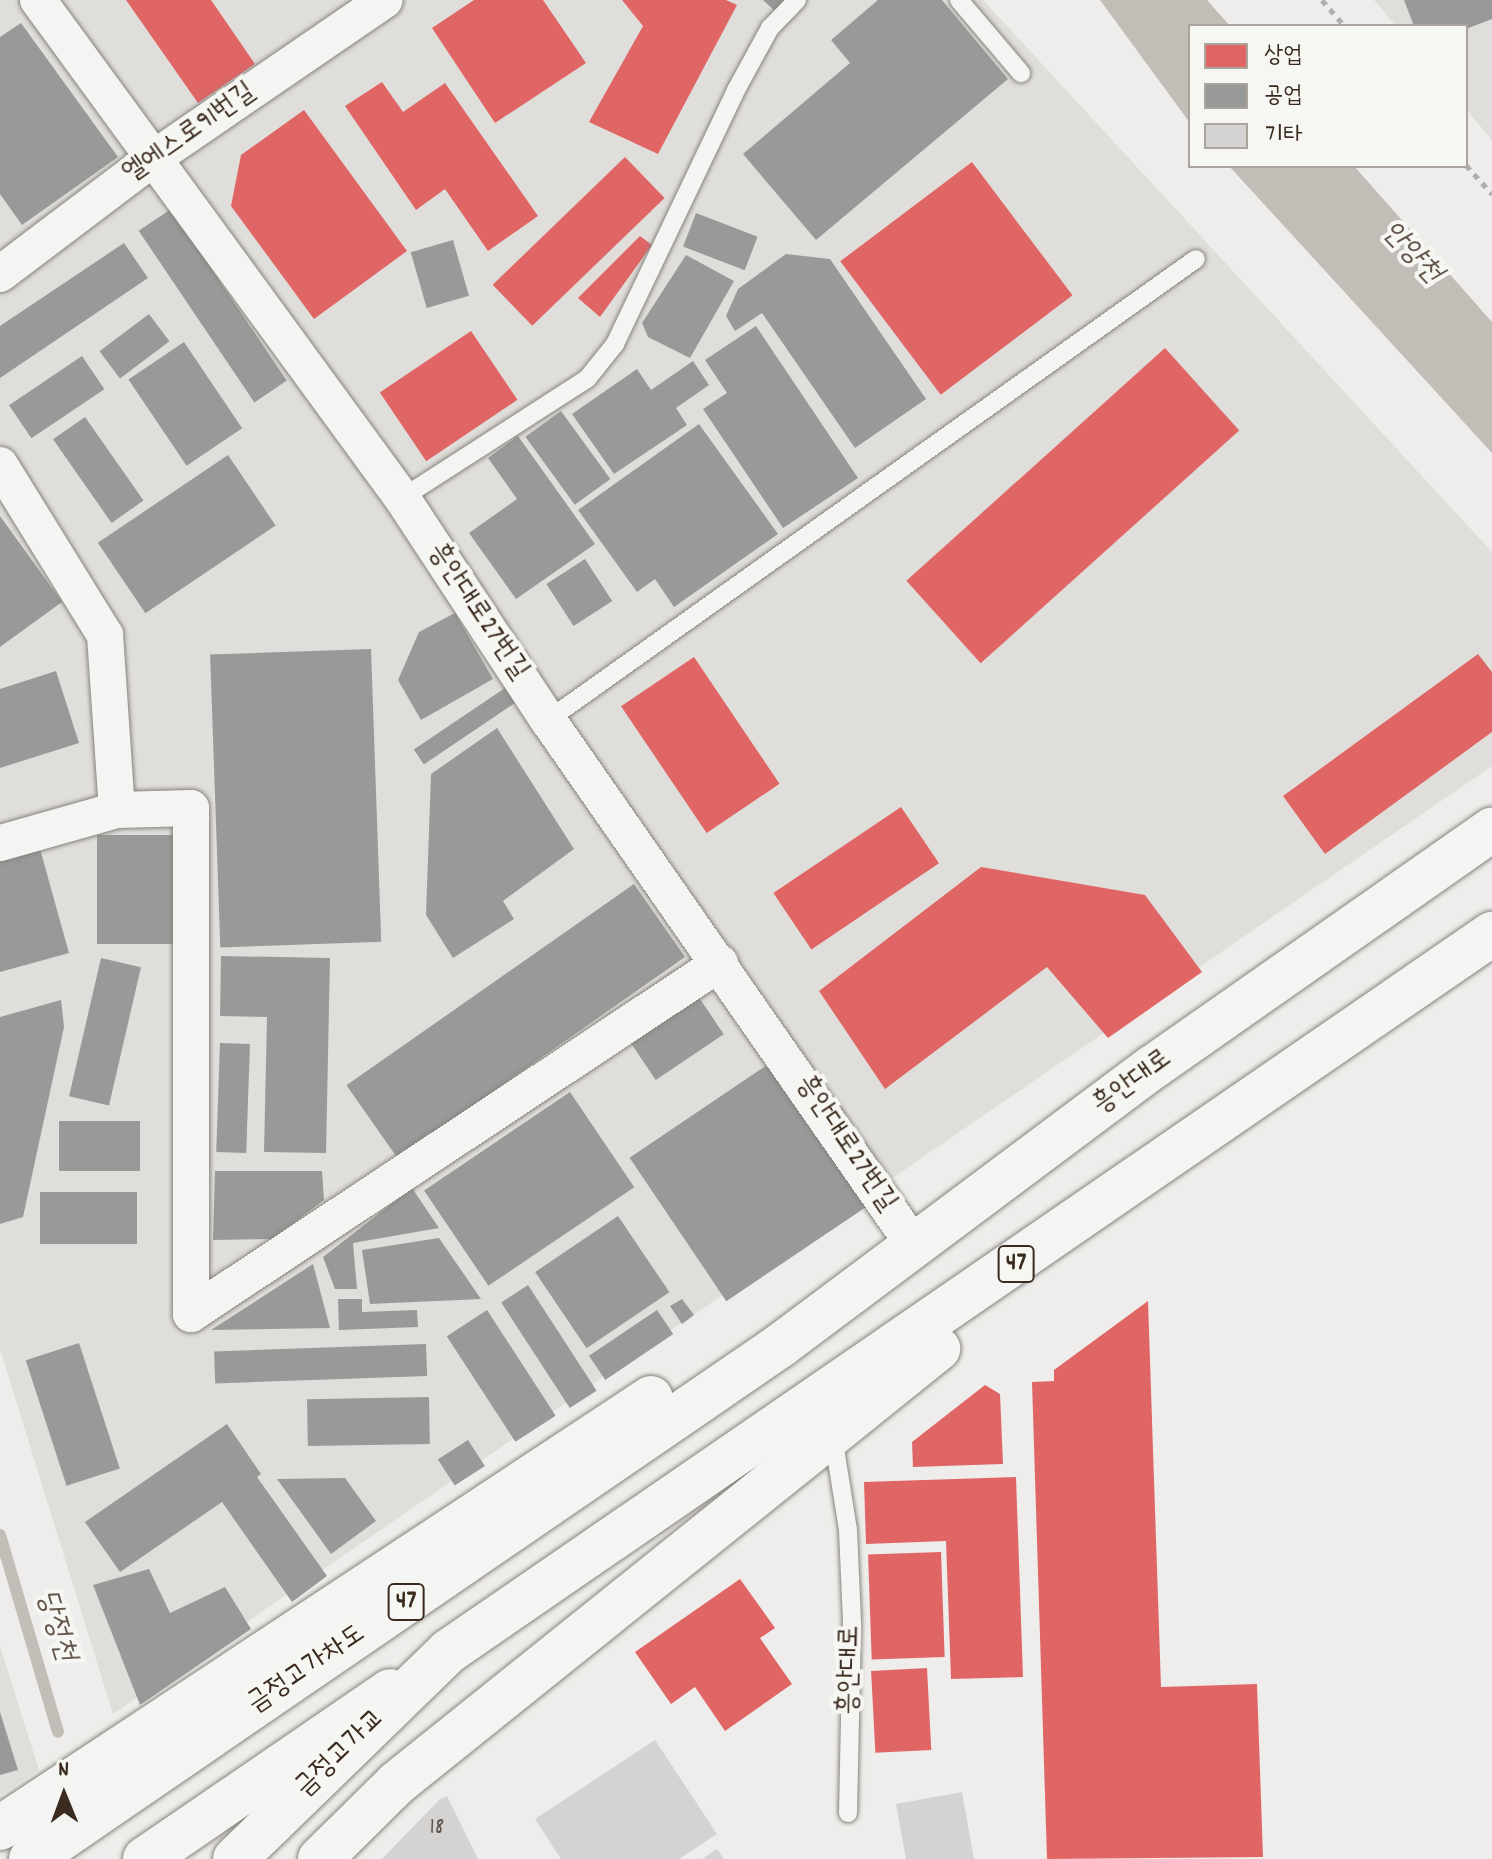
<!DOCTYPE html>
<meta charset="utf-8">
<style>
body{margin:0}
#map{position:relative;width:1492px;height:1859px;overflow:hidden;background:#eeedeb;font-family:Dekko,"Poor Story",sans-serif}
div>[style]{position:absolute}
.built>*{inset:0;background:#e0deda}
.water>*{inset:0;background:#c2bdb7}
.shops>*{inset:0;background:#e06666;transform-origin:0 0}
.industry>*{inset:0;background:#999;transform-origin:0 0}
.stream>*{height:12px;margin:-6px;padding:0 6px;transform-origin:6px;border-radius:6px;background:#c2bdb7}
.building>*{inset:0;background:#d4d3d1}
.path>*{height:5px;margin-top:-2.5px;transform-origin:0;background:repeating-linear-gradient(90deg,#b1afad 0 6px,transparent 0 12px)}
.roads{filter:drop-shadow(0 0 2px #87837f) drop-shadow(0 0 2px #87837f)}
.service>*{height:18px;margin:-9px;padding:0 9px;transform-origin:9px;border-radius:9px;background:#f4f4f2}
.minor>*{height:36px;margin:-18px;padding:0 18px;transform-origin:18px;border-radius:18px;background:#f4f4f2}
.tertiary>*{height:44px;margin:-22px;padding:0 22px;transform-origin:22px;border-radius:22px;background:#f4f4f2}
.primary>*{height:44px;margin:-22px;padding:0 22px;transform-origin:22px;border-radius:22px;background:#f4f4f2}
span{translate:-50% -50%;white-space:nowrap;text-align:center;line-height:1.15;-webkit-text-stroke:8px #f6f6f2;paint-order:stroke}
.number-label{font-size:24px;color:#61544b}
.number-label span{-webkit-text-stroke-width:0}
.shield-label span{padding:2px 6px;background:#f6f6f2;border:2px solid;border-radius:6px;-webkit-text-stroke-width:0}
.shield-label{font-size:26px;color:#3b2a1e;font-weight:700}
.street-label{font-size:28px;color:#3b2a1e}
.water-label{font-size:30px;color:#64564c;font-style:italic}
.legend{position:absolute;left:1188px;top:24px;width:280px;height:144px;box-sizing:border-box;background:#f6f6f2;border:2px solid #aba49d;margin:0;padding:10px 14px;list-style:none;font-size:24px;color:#3b2a1e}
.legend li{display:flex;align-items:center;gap:16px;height:40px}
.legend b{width:40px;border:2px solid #aba49d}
.north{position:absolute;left:24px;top:1755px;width:80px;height:80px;-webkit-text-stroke:6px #f6f6f2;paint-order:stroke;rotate:359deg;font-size:22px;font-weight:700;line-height:32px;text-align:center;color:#3b2a1e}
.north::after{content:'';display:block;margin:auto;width:28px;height:36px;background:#3b2a1e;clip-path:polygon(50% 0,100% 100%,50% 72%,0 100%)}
</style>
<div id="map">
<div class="built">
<i style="clip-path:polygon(0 0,983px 0,1492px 552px,1492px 766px,113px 1714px,0 1349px)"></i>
<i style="clip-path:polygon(1374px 0,1492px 0,1492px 140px,1466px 109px,1466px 26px,1396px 26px)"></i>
<i style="clip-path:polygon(0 1646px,39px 1770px,0 1795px)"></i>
</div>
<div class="water">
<i style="clip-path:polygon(1100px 0,1207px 0,1230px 26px,1190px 26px,1190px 123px)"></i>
<i style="clip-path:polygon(1229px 166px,1354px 166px,1492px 322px,1492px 453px)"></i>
</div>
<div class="shops">
<i style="clip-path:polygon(126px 0,211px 0,255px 64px,198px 103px)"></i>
<i style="clip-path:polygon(474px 0,543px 0,586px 63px,495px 123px,432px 28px)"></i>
<i style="clip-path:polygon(622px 0,726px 0,737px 5px,658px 154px,589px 122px,643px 26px)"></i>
<i style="clip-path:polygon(382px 82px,403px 112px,445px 83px,538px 216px,488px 251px,445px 189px,416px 210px,345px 106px)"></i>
<i style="clip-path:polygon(304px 110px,407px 251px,314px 319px,231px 206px,241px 155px)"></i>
<i style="left:625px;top:157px;width:57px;height:184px;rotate:46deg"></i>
<i style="left:972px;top:162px;width:167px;height:165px;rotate:53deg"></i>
<i style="clip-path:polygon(640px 236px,652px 245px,600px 317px,578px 298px)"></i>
<i style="left:471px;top:331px;width:83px;height:110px;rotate:56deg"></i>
<i style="left:1165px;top:348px;width:111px;height:348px;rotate:48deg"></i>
<i style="clip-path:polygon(1478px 654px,1492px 672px,1492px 732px,1325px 854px,1283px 796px)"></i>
<i style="left:694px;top:657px;width:153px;height:88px;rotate:56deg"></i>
<i style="left:901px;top:807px;width:68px;height:154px;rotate:56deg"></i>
<i style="clip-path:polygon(981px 867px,1145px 895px,1202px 972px,1108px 1038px,1047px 967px,885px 1089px,819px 991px)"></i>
<i style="clip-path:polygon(1148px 1301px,1161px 1687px,1257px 1684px,1263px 1857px,1047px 1859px,1032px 1382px,1054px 1381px,1054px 1370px)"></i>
<i style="clip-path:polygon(985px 1385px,1000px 1394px,1003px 1464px,913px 1467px,912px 1442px)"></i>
<i style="clip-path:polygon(1016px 1477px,1023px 1677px,951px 1679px,946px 1541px,866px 1544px,864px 1482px)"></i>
<i style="left:941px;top:1552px;width:105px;height:73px;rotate:88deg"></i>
<i style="clip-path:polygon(740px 1579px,775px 1628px,760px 1638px,792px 1684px,725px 1731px,695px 1687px,671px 1704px,635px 1652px)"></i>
<i style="left:927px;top:1668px;width:82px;height:56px;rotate:87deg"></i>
</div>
<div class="industry">
<i style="clip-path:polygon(763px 0,785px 0,775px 11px)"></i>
<i style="clip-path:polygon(878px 0,942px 0,1008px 79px,816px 240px,743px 154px,850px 63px,831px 40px)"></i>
<i style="clip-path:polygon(1404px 0,1492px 0,1492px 19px,1466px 29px,1414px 26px)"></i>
<i style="clip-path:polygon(21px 23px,118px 157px,22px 225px,0 194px,0 37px)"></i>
<i style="left:171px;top:209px;width:207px;height:39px;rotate:56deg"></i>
<i style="left:696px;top:213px;width:66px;height:36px;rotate:21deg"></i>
<i style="left:453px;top:240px;width:58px;height:44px;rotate:74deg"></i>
<i style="clip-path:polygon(124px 243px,148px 278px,0 378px,0 326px)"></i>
<i style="clip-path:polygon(786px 254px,830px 259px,926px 399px,855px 448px,762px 313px,735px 331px,726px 316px,738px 289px)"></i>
<i style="clip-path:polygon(686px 255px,734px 281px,690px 358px,648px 337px,642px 323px)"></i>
<i style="left:149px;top:314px;width:34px;height:62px;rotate:53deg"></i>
<i style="clip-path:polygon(756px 326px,858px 478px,783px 528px,703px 409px,727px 393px,705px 360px)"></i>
<i style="left:184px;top:342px;width:104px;height:67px;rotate:56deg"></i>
<i style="left:82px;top:356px;width:40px;height:88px;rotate:56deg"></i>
<i style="clip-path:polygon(693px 361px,709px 385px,676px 408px,687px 425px,614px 474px,572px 414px,637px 369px,651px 390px)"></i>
<i style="left:561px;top:411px;width:84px;height:44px;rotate:54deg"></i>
<i style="left:85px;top:417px;width:102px;height:39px;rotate:55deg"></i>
<i style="clip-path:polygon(699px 424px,778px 534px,674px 607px,655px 579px,637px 592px,578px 510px)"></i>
<i style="clip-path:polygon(518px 436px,595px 544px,516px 599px,469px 533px,517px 499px,488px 458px)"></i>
<i style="left:228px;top:455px;width:85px;height:157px;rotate:56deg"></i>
<i style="clip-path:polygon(0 516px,62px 602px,0 647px)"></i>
<i style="left:585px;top:559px;width:50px;height:46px;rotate:57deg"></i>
<i style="clip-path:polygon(455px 613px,493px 679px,421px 720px,398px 680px,419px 632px)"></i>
<i style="left:371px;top:649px;width:293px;height:161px;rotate:88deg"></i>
<i style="clip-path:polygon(56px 671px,79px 743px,0 768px,0 689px)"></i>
<i style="left:505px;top:688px;width:18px;height:110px;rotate:56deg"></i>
<i style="clip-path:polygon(497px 728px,574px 849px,503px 901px,514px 919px,453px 958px,426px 915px,431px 774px)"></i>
<i style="left:178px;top:835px;width:109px;height:81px;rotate:90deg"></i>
<i style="clip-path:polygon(40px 849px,69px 953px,0 972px,0 860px)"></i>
<i style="left:634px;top:884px;width:89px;height:351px;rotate:55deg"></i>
<i style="clip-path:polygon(221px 956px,330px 958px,326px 1153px,264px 1152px,267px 1017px,220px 1016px)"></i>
<i style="left:101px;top:958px;width:41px;height:142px;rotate:13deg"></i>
<i style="left:698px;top:996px;width:46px;height:82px;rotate:56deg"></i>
<i style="clip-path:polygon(61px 1000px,64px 1027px,23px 1217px,0 1224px,0 1017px)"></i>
<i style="left:220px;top:1043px;width:30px;height:109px;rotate:2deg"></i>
<i style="left:773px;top:1061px;width:173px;height:173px;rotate:56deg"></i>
<i style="left:570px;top:1092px;width:115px;height:176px;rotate:56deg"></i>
<i style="left:140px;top:1121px;width:50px;height:81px;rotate:90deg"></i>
<i style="clip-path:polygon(215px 1171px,322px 1171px,324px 1200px,272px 1239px,213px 1240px)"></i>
<i style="clip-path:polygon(412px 1188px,439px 1228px,353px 1243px,357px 1289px,335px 1289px,323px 1257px)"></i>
<i style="left:40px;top:1192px;width:97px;height:52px"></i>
<i style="left:618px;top:1216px;width:92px;height:100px;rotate:56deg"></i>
<i style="clip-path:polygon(439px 1238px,481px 1299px,370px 1304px,362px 1250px)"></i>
<i style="clip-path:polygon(313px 1264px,330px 1328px,211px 1330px)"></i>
<i style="left:528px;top:1285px;width:126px;height:32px;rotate:57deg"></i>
<i style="clip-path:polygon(338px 1299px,362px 1299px,362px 1312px,417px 1310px,418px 1327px,339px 1330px)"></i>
<i style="clip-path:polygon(682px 1299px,694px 1315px,682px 1324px,670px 1306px)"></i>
<i style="left:487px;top:1310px;width:126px;height:48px;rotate:57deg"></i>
<i style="left:657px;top:1310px;width:29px;height:82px;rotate:56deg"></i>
<i style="left:79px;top:1343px;width:132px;height:56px;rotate:72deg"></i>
<i style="left:426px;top:1344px;width:32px;height:212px;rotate:88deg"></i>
<i style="left:429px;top:1397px;width:47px;height:122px;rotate:89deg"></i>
<i style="clip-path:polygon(227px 1424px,261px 1474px,257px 1477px,327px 1576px,292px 1602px,222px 1502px,120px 1572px,85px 1522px)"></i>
<i style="left:468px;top:1440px;width:31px;height:36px;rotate:57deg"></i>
<i style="clip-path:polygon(345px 1478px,376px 1521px,331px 1554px,277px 1479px)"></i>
<i style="clip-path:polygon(149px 1569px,170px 1613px,225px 1587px,251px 1629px,140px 1705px,93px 1585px)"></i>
<i style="clip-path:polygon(0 1712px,18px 1770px,0 1775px)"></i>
</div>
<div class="stream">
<i style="left:0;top:1535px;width:205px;rotate:73.6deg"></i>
</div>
<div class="building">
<i style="clip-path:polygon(655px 1740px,717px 1834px,679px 1859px,561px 1859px,535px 1819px)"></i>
<i style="clip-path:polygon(962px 1792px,974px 1859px,906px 1859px,896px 1804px)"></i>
<i style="clip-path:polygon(447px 1796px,478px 1859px,382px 1859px,439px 1800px)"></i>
<i style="clip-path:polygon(717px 1849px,724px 1859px,702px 1859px)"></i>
</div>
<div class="path">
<i style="left:1322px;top:0;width:35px;rotate:49deg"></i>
<i style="left:1466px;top:165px;width:39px;rotate:48deg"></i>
</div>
<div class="roads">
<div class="service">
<i style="left:959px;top:0;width:96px;rotate:49.7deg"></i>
<i style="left:402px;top:498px;width:220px;rotate:-32.8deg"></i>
<i style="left:587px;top:379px;width:45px;rotate:-51.3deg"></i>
<i style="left:615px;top:344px;width:281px;rotate:-64.5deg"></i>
<i style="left:736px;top:90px;width:71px;rotate:-61.3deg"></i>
<i style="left:770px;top:28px;width:39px;rotate:-46deg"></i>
<i style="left:548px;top:720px;width:795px;rotate:-35.43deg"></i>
<i style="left:833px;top:1436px;width:95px;rotate:80.9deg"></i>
<i style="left:848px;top:1530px;width:93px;rotate:87.5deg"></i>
<i style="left:852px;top:1623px;width:190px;rotate:91.2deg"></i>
</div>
<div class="minor">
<i style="left:38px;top:0;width:617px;rotate:53.84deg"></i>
<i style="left:402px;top:498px;width:266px;rotate:56.7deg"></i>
<i style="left:548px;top:720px;width:623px;rotate:55.14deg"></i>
<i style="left:0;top:274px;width:189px;rotate:-37.1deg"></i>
<i style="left:151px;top:160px;width:283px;rotate:-34.4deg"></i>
<i style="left:0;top:465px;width:200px;rotate:58.3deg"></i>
<i style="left:105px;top:635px;width:175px;rotate:86.1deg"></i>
<i style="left:117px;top:810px;width:122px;rotate:164.2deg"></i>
<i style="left:117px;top:810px;width:74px;rotate:-1.5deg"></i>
<i style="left:191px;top:808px;width:506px;rotate:90deg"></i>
<i style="left:191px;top:1314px;width:635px;rotate:-33.56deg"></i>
</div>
<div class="tertiary">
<i style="left:145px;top:1859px;width:297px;rotate:-34.4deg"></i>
</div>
<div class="primary">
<i style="left:0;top:1828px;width:780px;rotate:-33.45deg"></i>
<i style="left:31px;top:1859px;width:909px;rotate:-34.42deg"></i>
<i style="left:781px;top:1345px;width:464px;rotate:-36.8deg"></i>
<i style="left:1153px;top:1067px;width:414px;rotate:-35deg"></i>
<i style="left:235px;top:1859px;width:298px;rotate:-44.2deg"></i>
<i style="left:449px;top:1651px;width:1266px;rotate:-34.51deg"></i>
<i style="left:320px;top:1859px;width:108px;rotate:-44.6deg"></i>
<i style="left:397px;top:1783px;width:694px;rotate:-38.74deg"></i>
</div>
</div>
<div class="number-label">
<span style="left:437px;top:1829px">18</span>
</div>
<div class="shield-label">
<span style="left:1016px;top:1264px">47</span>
<span style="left:406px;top:1602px">47</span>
</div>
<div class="street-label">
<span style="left:190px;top:134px;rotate:-35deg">엘에스로91번길</span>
<span style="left:477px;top:612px;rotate:56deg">흥안대로27번길</span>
<span style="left:1133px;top:1083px;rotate:-36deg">흥안대로</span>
<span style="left:845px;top:1144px;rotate:56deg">흥안대로27번길</span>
<span style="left:307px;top:1670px;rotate:-34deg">금정고가차도</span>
<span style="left:851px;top:1670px;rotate:-89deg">흥안대로</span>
<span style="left:341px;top:1754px;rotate:-44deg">금정고가교</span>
</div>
<div class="water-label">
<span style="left:1410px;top:254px;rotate:46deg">안양천</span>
<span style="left:54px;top:1626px;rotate:73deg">당정천</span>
</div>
<ul class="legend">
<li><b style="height:22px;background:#e06666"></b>상업</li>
<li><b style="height:22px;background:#999"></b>공업</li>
<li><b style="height:22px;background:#d4d3d1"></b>기타</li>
</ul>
<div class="north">N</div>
</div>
